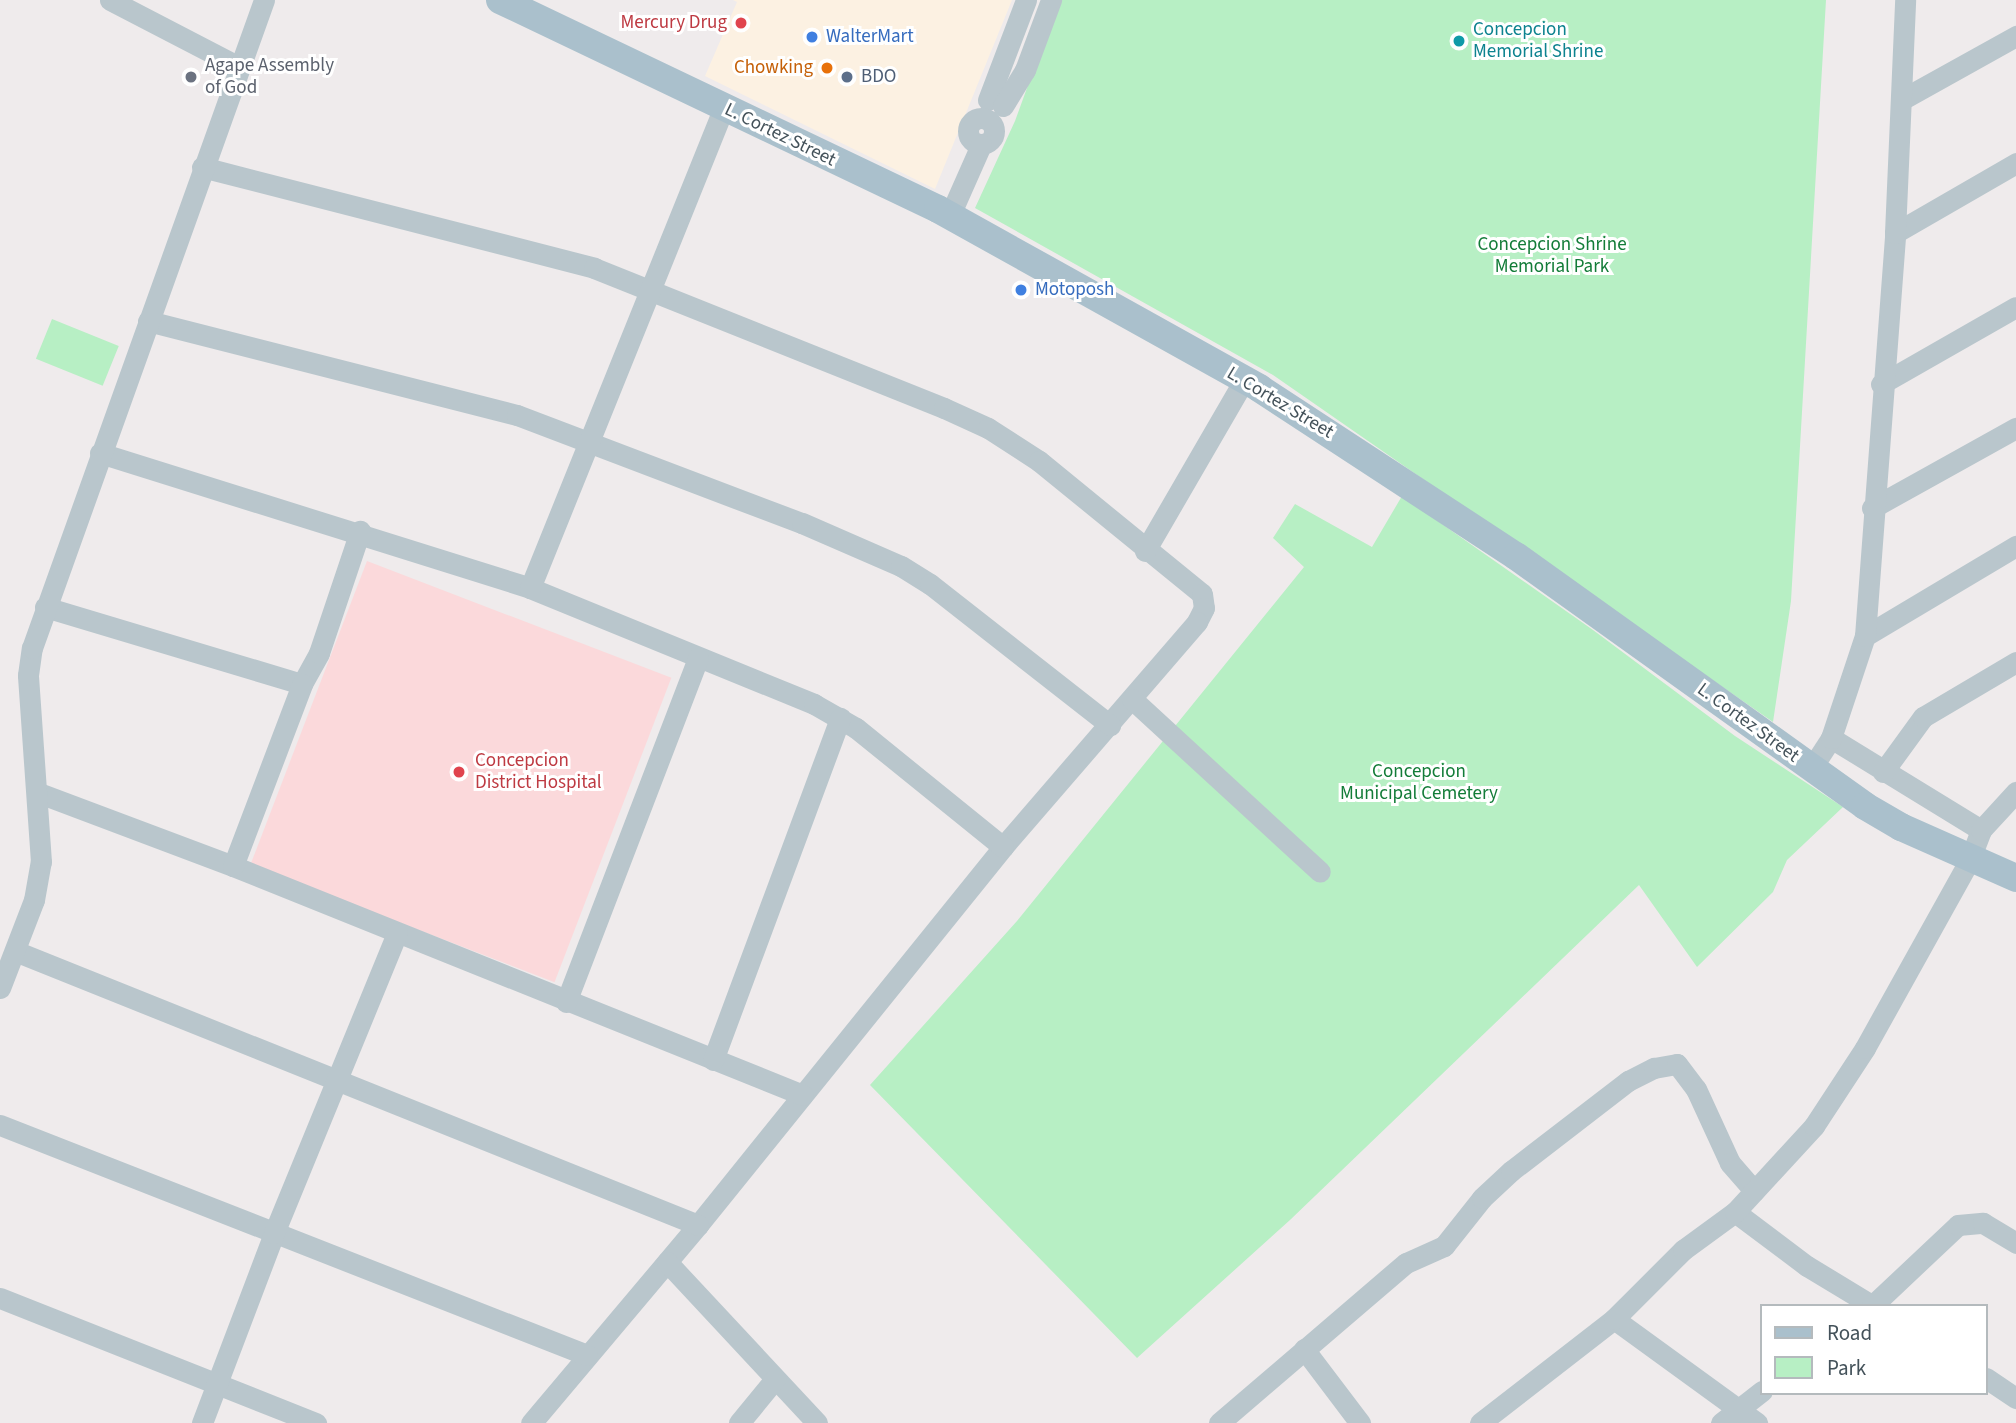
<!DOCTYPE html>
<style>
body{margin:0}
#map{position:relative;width:2016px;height:1423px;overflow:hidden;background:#efebec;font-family:"Source Sans 3",sans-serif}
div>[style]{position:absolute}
.commercial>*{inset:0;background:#fcf1e2}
.medical>*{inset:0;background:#fbd9db;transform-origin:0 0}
.green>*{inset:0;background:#b7efc4;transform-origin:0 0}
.minor>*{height:21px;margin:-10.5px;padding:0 10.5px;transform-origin:10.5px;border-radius:10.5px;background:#b9c6cc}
.minor>.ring{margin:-10.5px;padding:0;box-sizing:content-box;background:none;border:21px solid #b9c6cc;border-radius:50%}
.major>*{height:28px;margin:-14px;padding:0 14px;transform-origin:14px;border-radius:14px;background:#aac0cc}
.dots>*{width:19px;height:19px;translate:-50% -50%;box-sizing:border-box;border:4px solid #fff;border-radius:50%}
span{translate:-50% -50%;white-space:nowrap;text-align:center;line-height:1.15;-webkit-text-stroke:6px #fff;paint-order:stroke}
.health-label{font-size:19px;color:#be3a42}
.right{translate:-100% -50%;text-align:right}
.left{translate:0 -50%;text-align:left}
.culture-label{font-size:19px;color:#0d838f}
.shop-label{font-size:19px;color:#366cbe}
.worship-label{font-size:19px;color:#5b616d}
.food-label{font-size:19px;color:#c56008}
.service-label{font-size:19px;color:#4e5e75}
.street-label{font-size:19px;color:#44525a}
.park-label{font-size:19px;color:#137c38}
.legend{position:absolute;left:1760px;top:1304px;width:228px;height:91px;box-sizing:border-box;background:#fff;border:2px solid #b4babd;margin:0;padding:9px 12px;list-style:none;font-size:21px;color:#44525a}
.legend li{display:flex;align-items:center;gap:14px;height:35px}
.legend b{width:35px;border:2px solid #b4babd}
</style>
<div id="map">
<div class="commercial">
<i style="clip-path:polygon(733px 0,1012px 0,935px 189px,705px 76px,737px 2px)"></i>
</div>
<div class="medical">
<i style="left:367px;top:561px;width:326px;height:326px;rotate:21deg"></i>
</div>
<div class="green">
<i style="clip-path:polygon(1059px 0,1826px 0,1791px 601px,1773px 722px,1273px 375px,975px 208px,1015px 121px)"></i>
<i style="left:52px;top:319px;width:72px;height:43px;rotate:22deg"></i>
<i style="clip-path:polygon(1402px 496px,1593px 630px,1735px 736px,1843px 807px,1787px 860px,1773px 892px,1697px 967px,1639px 885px,1290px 1220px,1137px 1358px,870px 1085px,1017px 921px,1304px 567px,1273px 538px,1295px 504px,1372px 547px)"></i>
</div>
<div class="minor">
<i style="left:110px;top:0;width:145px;rotate:27.4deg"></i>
<i style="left:988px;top:100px;width:107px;rotate:-69.2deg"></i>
<i style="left:1901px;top:100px;width:132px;rotate:-29.1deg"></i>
<i style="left:1003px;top:106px;width:42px;rotate:-58.6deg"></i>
<i style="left:1025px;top:70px;width:75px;rotate:-69.6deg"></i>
<i class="ring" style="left:968px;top:118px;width:5px;height:5px"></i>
<i style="left:202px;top:167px;width:405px;rotate:14.4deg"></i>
<i style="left:594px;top:268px;width:377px;rotate:21.8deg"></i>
<i style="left:944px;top:408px;width:48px;rotate:24.4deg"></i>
<i style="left:988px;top:428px;width:61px;rotate:32.9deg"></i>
<i style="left:1039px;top:461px;width:210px;rotate:39.2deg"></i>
<i style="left:1202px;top:594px;width:14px;rotate:82deg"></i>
<i style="left:1204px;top:608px;width:16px;rotate:117deg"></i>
<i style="left:1197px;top:622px;width:297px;rotate:130.8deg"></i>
<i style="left:1003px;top:847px;width:486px;rotate:128.9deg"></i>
<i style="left:698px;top:1225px;width:259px;rotate:130.1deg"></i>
<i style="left:950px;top:215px;width:77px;rotate:-66.1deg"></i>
<i style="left:1895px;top:233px;width:140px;rotate:-30deg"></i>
<i style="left:148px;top:321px;width:381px;rotate:14.3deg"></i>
<i style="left:517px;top:415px;width:305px;rotate:20.8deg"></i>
<i style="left:802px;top:523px;width:108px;rotate:23.5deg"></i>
<i style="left:901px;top:566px;width:34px;rotate:32deg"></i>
<i style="left:930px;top:584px;width:229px;rotate:38.1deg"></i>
<i style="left:1881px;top:384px;width:155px;rotate:-29.7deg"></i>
<i style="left:100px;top:453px;width:451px;rotate:17.4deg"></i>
<i style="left:530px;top:588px;width:307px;rotate:22.2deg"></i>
<i style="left:814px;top:704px;width:48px;rotate:29.7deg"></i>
<i style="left:856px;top:728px;width:189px;rotate:39deg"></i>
<i style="left:1872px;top:508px;width:165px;rotate:-29.1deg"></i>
<i style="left:1145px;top:551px;width:198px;rotate:-59.9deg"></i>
<i style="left:530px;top:588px;width:519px;rotate:-68.03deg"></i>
<i style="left:45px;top:607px;width:268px;rotate:16.7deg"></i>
<i style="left:302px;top:684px;width:35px;rotate:-61deg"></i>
<i style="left:319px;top:653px;width:129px;rotate:-71.4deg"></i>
<i style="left:1865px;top:636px;width:176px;rotate:-30.8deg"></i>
<i style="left:1132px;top:699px;width:255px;rotate:42.6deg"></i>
<i style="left:1831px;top:738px;width:176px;rotate:31.5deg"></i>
<i style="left:1811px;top:769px;width:37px;rotate:-57deg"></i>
<i style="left:1831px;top:738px;width:108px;rotate:-71.6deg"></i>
<i style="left:1865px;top:636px;width:404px;rotate:-85.7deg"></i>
<i style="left:1895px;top:233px;width:233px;rotate:-87.5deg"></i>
<i style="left:1883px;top:772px;width:68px;rotate:-54deg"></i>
<i style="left:1923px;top:717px;width:108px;rotate:-30.6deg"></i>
<i style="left:39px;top:793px;width:207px;rotate:20.6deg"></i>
<i style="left:233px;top:866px;width:614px;rotate:21.89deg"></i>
<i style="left:233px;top:866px;width:195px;rotate:-69.2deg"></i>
<i style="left:15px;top:951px;width:736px;rotate:21.86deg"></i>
<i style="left:0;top:988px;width:94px;rotate:-68.9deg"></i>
<i style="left:34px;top:900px;width:39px;rotate:-80deg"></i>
<i style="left:41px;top:862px;width:187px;rotate:-94deg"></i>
<i style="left:28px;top:675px;width:27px;rotate:-82deg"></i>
<i style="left:32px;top:648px;width:688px;rotate:-70.3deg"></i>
<i style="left:566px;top:1002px;width:368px;rotate:-69deg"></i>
<i style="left:713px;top:1060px;width:365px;rotate:-69.6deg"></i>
<i style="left:0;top:1125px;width:630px;rotate:21.4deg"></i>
<i style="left:1735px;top:1212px;width:90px;rotate:36.9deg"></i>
<i style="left:1807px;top:1266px;width:77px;rotate:31.2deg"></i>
<i style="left:667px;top:1262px;width:220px;rotate:47deg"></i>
<i style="left:0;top:1298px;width:340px;rotate:21.6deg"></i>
<i style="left:1872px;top:1306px;width:118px;rotate:-43.3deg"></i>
<i style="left:1958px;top:1225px;width:25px;rotate:-5deg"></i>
<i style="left:1983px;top:1223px;width:39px;rotate:31deg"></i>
<i style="left:1614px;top:1319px;width:177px;rotate:36deg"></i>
<i style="left:1304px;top:1349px;width:93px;rotate:52.9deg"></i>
<i style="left:1986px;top:1378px;width:36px;rotate:34deg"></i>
<i style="left:202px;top:1423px;width:203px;rotate:-69.2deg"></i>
<i style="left:274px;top:1233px;width:324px;rotate:-67.7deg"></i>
<i style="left:739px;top:1423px;width:57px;rotate:-50.7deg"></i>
<i style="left:1219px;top:1423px;width:246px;rotate:-40.6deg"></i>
<i style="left:1406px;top:1263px;width:42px;rotate:-24.1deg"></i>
<i style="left:1444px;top:1246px;width:61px;rotate:-51.6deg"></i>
<i style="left:1482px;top:1198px;width:40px;rotate:-43deg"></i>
<i style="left:1511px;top:1171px;width:148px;rotate:-37.6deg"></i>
<i style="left:1628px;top:1081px;width:29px;rotate:-27deg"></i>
<i style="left:1654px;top:1068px;width:23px;rotate:-10deg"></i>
<i style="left:1677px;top:1064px;width:31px;rotate:53deg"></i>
<i style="left:1696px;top:1089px;width:81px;rotate:65.3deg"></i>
<i style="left:1730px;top:1163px;width:37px;rotate:49deg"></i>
<i style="left:1480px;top:1423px;width:170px;rotate:-37.8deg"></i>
<i style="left:1614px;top:1319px;width:98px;rotate:-45deg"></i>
<i style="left:1683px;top:1250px;width:64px;rotate:-36.2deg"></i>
<i style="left:1735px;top:1212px;width:117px;rotate:-47.4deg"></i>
<i style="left:1814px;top:1126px;width:93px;rotate:-56.8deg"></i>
<i style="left:1865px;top:1048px;width:216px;rotate:-60.9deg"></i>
<i style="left:1970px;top:859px;width:31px;rotate:-69deg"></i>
<i style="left:1981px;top:830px;width:52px;rotate:-47.4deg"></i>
<i style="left:1721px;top:1423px;width:52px;rotate:-38deg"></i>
</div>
<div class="major">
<i style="left:500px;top:0;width:485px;rotate:25.5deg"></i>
<i style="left:938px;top:209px;width:368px;rotate:29.1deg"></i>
<i style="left:1259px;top:388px;width:307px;rotate:33.2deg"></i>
<i style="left:1516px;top:556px;width:429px;rotate:35.6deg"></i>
<i style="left:1865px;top:806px;width:42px;rotate:30.3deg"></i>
<i style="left:1901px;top:827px;width:126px;rotate:23.9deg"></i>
</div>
<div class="dots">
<i style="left:741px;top:23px;background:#e0444e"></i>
<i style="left:812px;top:37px;background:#3f7fe0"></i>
<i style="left:1459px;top:41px;background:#0f9aa8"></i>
<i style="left:827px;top:68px;background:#e8710a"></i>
<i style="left:191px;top:77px;background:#6b7280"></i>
<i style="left:847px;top:77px;background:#5c6f8a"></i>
<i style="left:1021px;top:290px;background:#3f7fe0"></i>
<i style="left:459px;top:772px;background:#e0444e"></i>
</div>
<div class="health-label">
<span class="right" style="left:727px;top:23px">Mercury Drug</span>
<span class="left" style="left:475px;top:772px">Concepcion<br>District Hospital</span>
</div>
<div class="culture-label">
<span class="left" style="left:1473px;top:41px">Concepcion<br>Memorial Shrine</span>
</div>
<div class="shop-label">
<span class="left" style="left:826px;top:37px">WalterMart</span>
<span class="left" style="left:1035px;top:290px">Motoposh</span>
</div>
<div class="worship-label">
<span class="left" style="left:205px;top:77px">Agape Assembly<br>of God</span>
</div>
<div class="food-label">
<span class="right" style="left:813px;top:68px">Chowking</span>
</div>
<div class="service-label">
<span class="left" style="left:861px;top:77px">BDO</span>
</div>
<div class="street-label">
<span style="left:780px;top:135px;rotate:26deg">L. Cortez Street</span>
<span style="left:1280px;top:403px;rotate:31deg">L. Cortez Street</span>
<span style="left:1748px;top:723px;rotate:36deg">L. Cortez Street</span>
</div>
<div class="park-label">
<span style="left:1552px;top:256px">Concepcion Shrine<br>Memorial Park</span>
<span style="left:1419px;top:783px">Concepcion<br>Municipal Cemetery</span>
</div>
<ul class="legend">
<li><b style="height:9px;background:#aac0cc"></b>Road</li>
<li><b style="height:19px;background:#b7efc4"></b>Park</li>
</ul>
</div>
